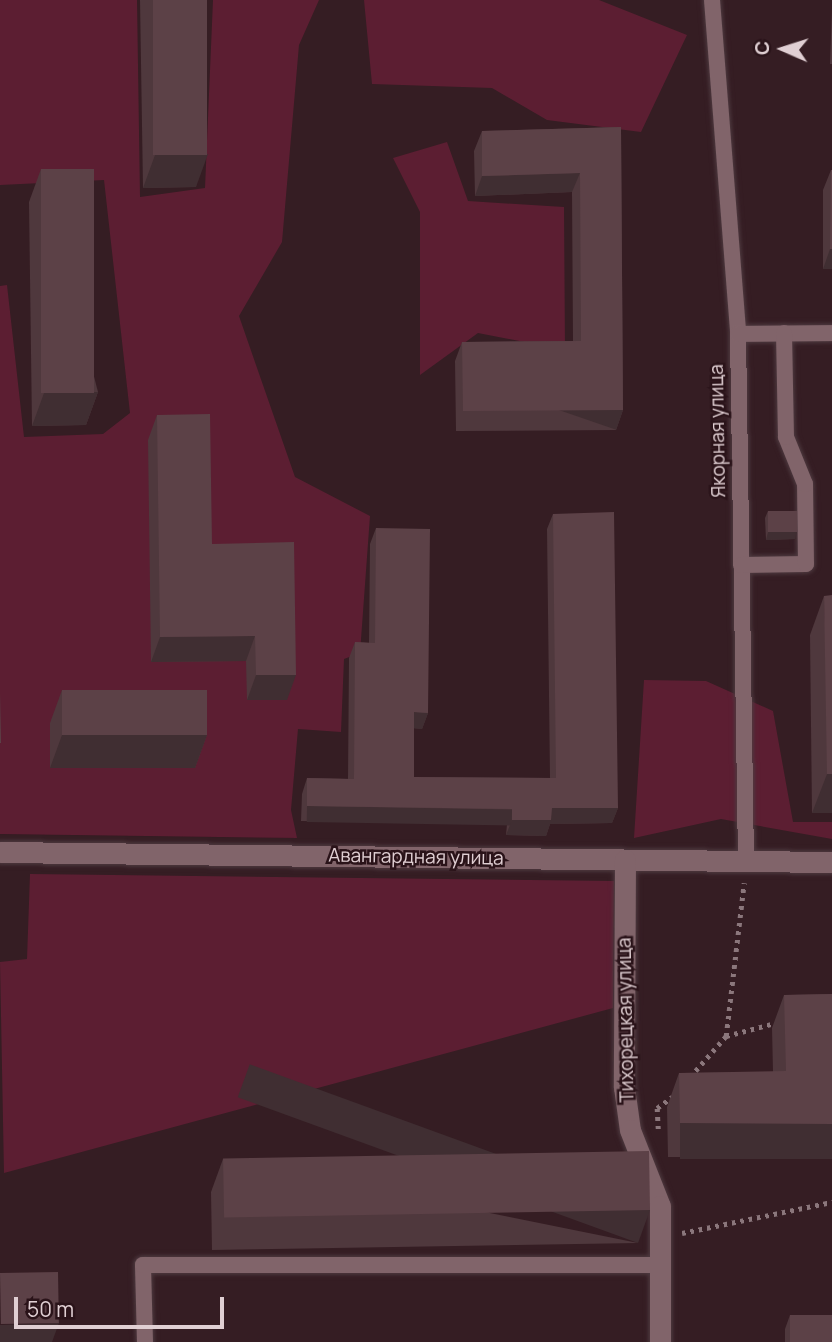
<!DOCTYPE html>
<meta charset="utf-8">
<style>
body{margin:0}
#map{position:relative;width:832px;height:1342px;overflow:hidden;background:#351d23;font-family:Manrope,sans-serif}
div>[style]{position:absolute}
.green>*{inset:0;background:#5c1e32}
.path>*{height:4.5px;margin-top:-2.25px;transform-origin:0;background:repeating-linear-gradient(90deg,#8b777c 0 3.5px,transparent 0 8.5px)}
.roads{filter:drop-shadow(0 0 2px #4e3a40) drop-shadow(0 0 2px #4e3a40)}
.lane>*{height:16px;margin:-8px;padding:0 8px;transform-origin:8px;border-radius:8px;background:#81646a}
.street>*{height:21px;margin:-10.5px;padding:0 10.5px;transform-origin:10.5px;border-radius:10.5px;background:#81646a}
.wall>*{inset:0;background:#4f383d}
.shaded-wall>*{inset:0;background:#402e32;transform-origin:0 0}
.building>*{inset:0;background:#5c4147;transform-origin:0 0}
span{translate:-50% -50%;white-space:nowrap;text-align:center;line-height:1.15;-webkit-text-stroke:5px #2a1319;paint-order:stroke}
.street-label{font-size:19px;color:#e0cfd3}
.north{position:absolute;left:748px;top:14px;width:70px;height:70px;-webkit-text-stroke:5px #2a1319;paint-order:stroke;rotate:273deg;font-size:19px;font-weight:700;line-height:28px;text-align:center;color:#e0cfd3}
.north::after{content:'';display:block;margin:auto;width:24px;height:32px;background:#e0cfd3;clip-path:polygon(50% 0,100% 100%,50% 72%,0 100%)}
.scale{position:absolute;left:14px;top:1297px;width:210px;height:32px;box-sizing:border-box;border:4px solid #e0cfd3;border-top:0;padding-left:9px;font-size:21px;line-height:24px;white-space:nowrap;color:#e0cfd3;-webkit-text-stroke:5px #2a1319;paint-order:stroke}
</style>
<div id="map">
<div class="green">
<i style="clip-path:polygon(0 0,137px 0,140px 197px,205px 188px,213px 0,319px 0,299px 45px,282px 242px,239px 316px,295px 477px,370px 516px,360px 653px,344px 659px,341px 732px,298px 729px,291px 810px,297px 838px,0 834px,0 286px,7px 285px,24px 437px,103px 434px,130px 413px,104px 180px,0 185px)"></i>
<i style="clip-path:polygon(364px 0,599px 0,687px 35px,641px 132px,547px 120px,492px 88px,372px 84px)"></i>
<i style="clip-path:polygon(447px 142px,468px 201px,564px 207px,565px 350px,478px 333px,420px 375px,420px 212px,393px 158px)"></i>
<i style="clip-path:polygon(644px 680px,706px 681px,773px 711px,793px 822px,832px 822px,832px 839px,721px 819px,634px 838px)"></i>
<i style="clip-path:polygon(30px 874px,614px 881px,613px 1008px,4px 1173px,0 962px,27px 959px)"></i>
</div>
<div class="path">
<i style="left:726px;top:1036px;width:55px;rotate:-14.8deg"></i>
<i style="left:690px;top:1077px;width:55px;rotate:-48.7deg"></i>
<i style="left:726px;top:1036px;width:154px;rotate:-83.3deg"></i>
<i style="left:658px;top:1129px;width:21px;rotate:-93deg"></i>
<i style="left:657px;top:1108px;width:19px;rotate:-36deg"></i>
<i style="left:682px;top:1233px;width:153px;rotate:-11.7deg"></i>
</div>
<div class="roads">
<div class="lane">
<i style="left:712px;top:0;width:335px;rotate:85.5deg"></i>
<i style="left:738px;top:334px;width:527px;rotate:89.13deg"></i>
<i style="left:738px;top:334px;width:94px;rotate:-0.6deg"></i>
<i style="left:741px;top:565px;width:65px;rotate:-0.9deg"></i>
<i style="left:806px;top:564px;width:80px;rotate:-90.7deg"></i>
<i style="left:805px;top:484px;width:51px;rotate:-112deg"></i>
<i style="left:786px;top:437px;width:104px;rotate:-91.1deg"></i>
<i style="left:145px;top:1342px;width:77px;rotate:-91.5deg"></i>
<i style="left:143px;top:1265px;width:517px"></i>
</div>
<div class="street">
<i style="left:0;top:852px;width:832px;rotate:0.69deg"></i>
<i style="left:625px;top:860px;width:227px;rotate:90.3deg"></i>
<i style="left:624px;top:1087px;width:43px;rotate:82.1deg"></i>
<i style="left:630px;top:1130px;width:82px;rotate:68.5deg"></i>
<i style="left:660px;top:1206px;width:136px;rotate:90deg"></i>
</div>
</div>
<div class="wall">
<i style="clip-path:polygon(140px 0,207px 0,196px 187px,143px 188px)"></i>
<i style="clip-path:polygon(832px 9px,832px 64px,830px 64px)"></i>
<i style="clip-path:polygon(621px 127px,623px 410px,616px 430px,456px 431px,455px 361px,462px 342px,573px 341px,572px 192px,475px 196px,474px 151px,482px 131px)"></i>
<i style="clip-path:polygon(41px 169px,98px 392px,86px 425px,32px 426px,29px 202px)"></i>
<i style="clip-path:polygon(831px 170px,832px 269px,823px 269px,823px 190px)"></i>
<i style="clip-path:polygon(157px 415px,212px 544px,287px 700px,247px 700px,246px 661px,151px 662px,148px 440px)"></i>
<i style="clip-path:polygon(768px 511px,795px 539px,766px 540px,765px 518px)"></i>
<i style="clip-path:polygon(553px 514px,618px 808px,612px 823px,550px 824px,546px 836px,506px 835px,507px 824px,301px 821px,302px 794px,307px 778px,348px 779px,349px 658px,355px 642px,369px 643px,370px 544px,376px 528px,428px 713px,422px 729px,414px 728px,414px 777px,550px 778px,547px 529px)"></i>
<i style="clip-path:polygon(824px 596px,832px 813px,812px 813px,810px 635px)"></i>
<i style="clip-path:polygon(62px 690px,207px 735px,195px 768px,50px 768px,50px 723px)"></i>
<i style="clip-path:polygon(832px 994px,832px 1157px,668px 1157px,667px 1107px,679px 1073px,773px 1072px,772px 1028px,784px 995px)"></i>
<i style="clip-path:polygon(223px 1159px,638px 1243px,212px 1250px,211px 1192px)"></i>
<i style="clip-path:polygon(790px 1315px,832px 1342px,785px 1342px,785px 1329px)"></i>
</div>
<div class="shaded-wall">
<i style="clip-path:polygon(208px 154px,196px 187px,143px 188px,155px 155px)"></i>
<i style="clip-path:polygon(580px 173px,572px 192px,475px 196px,482px 176px)"></i>
<i style="clip-path:polygon(830px 249px,832px 249px,832px 269px,823px 269px)"></i>
<i style="clip-path:polygon(98px 392px,86px 425px,32px 426px,44px 393px)"></i>
<i style="left:623px;top:410px;width:21px;height:160px;rotate:109deg"></i>
<i style="clip-path:polygon(768px 532px,797px 532px,795px 539px,766px 540px)"></i>
<i style="clip-path:polygon(255px 636px,246px 661px,151px 662px,160px 637px)"></i>
<i style="clip-path:polygon(256px 675px,296px 675px,287px 700px,247px 700px)"></i>
<i style="clip-path:polygon(414px 712px,428px 713px,422px 729px,409px 728px)"></i>
<i style="clip-path:polygon(62px 735px,207px 735px,195px 768px,50px 768px)"></i>
<i style="clip-path:polygon(827px 774px,832px 774px,832px 813px,812px 813px)"></i>
<i style="left:307px;top:806px;width:205px;height:16px;rotate:1deg"></i>
<i style="clip-path:polygon(552px 808px,618px 808px,612px 823px,550px 824px,546px 836px,506px 835px,512px 820px)"></i>
<i style="left:680px;top:1123px;width:152px;height:36px"></i>
<i style="left:650px;top:1210px;width:35px;height:426px;rotate:110deg"></i>
<i style="clip-path:polygon(59px 1323px,52px 1342px,0 1342px,0 1325px)"></i>
</div>
<div class="building">
<i style="left:153px;top:0;width:54px;height:155px"></i>
<i style="clip-path:polygon(621px 127px,623px 410px,463px 411px,462px 342px,581px 341px,580px 173px,482px 176px,482px 131px)"></i>
<i style="left:41px;top:169px;width:53px;height:224px"></i>
<i style="clip-path:polygon(831px 170px,832px 170px,832px 249px,830px 249px)"></i>
<i style="clip-path:polygon(210px 414px,212px 544px,294px 542px,296px 675px,256px 675px,255px 636px,160px 637px,157px 415px)"></i>
<i style="left:768px;top:511px;width:29px;height:21px"></i>
<i style="clip-path:polygon(614px 512px,618px 808px,552px 808px,551px 820px,512px 820px,512px 809px,307px 806px,307px 778px,354px 779px,355px 642px,375px 643px,376px 528px,430px 529px,428px 713px,414px 712px,414px 777px,556px 778px,553px 514px)"></i>
<i style="clip-path:polygon(832px 595px,832px 774px,827px 774px,824px 596px)"></i>
<i style="left:62px;top:690px;width:145px;height:45px"></i>
<i style="clip-path:polygon(0 693px,1px 743px,0 743px)"></i>
<i style="clip-path:polygon(832px 994px,832px 1124px,680px 1123px,679px 1073px,786px 1071px,784px 995px)"></i>
<i style="left:649px;top:1151px;width:59px;height:426px;rotate:89deg"></i>
<i style="left:58px;top:1272px;width:51px;height:58px;rotate:89deg"></i>
<i style="left:790px;top:1315px;width:42px;height:27px"></i>
</div>
<div class="street-label">
<span style="left:718px;top:431px;rotate:-91deg">Якорная улица</span>
<span style="left:416px;top:857px;rotate:1deg">Авангардная улица</span>
<span style="left:626px;top:1020px;rotate:-91deg">Тихорецкая улица</span>
</div>
<div class="north">С</div>
<div class="scale">50 m</div>
</div>
